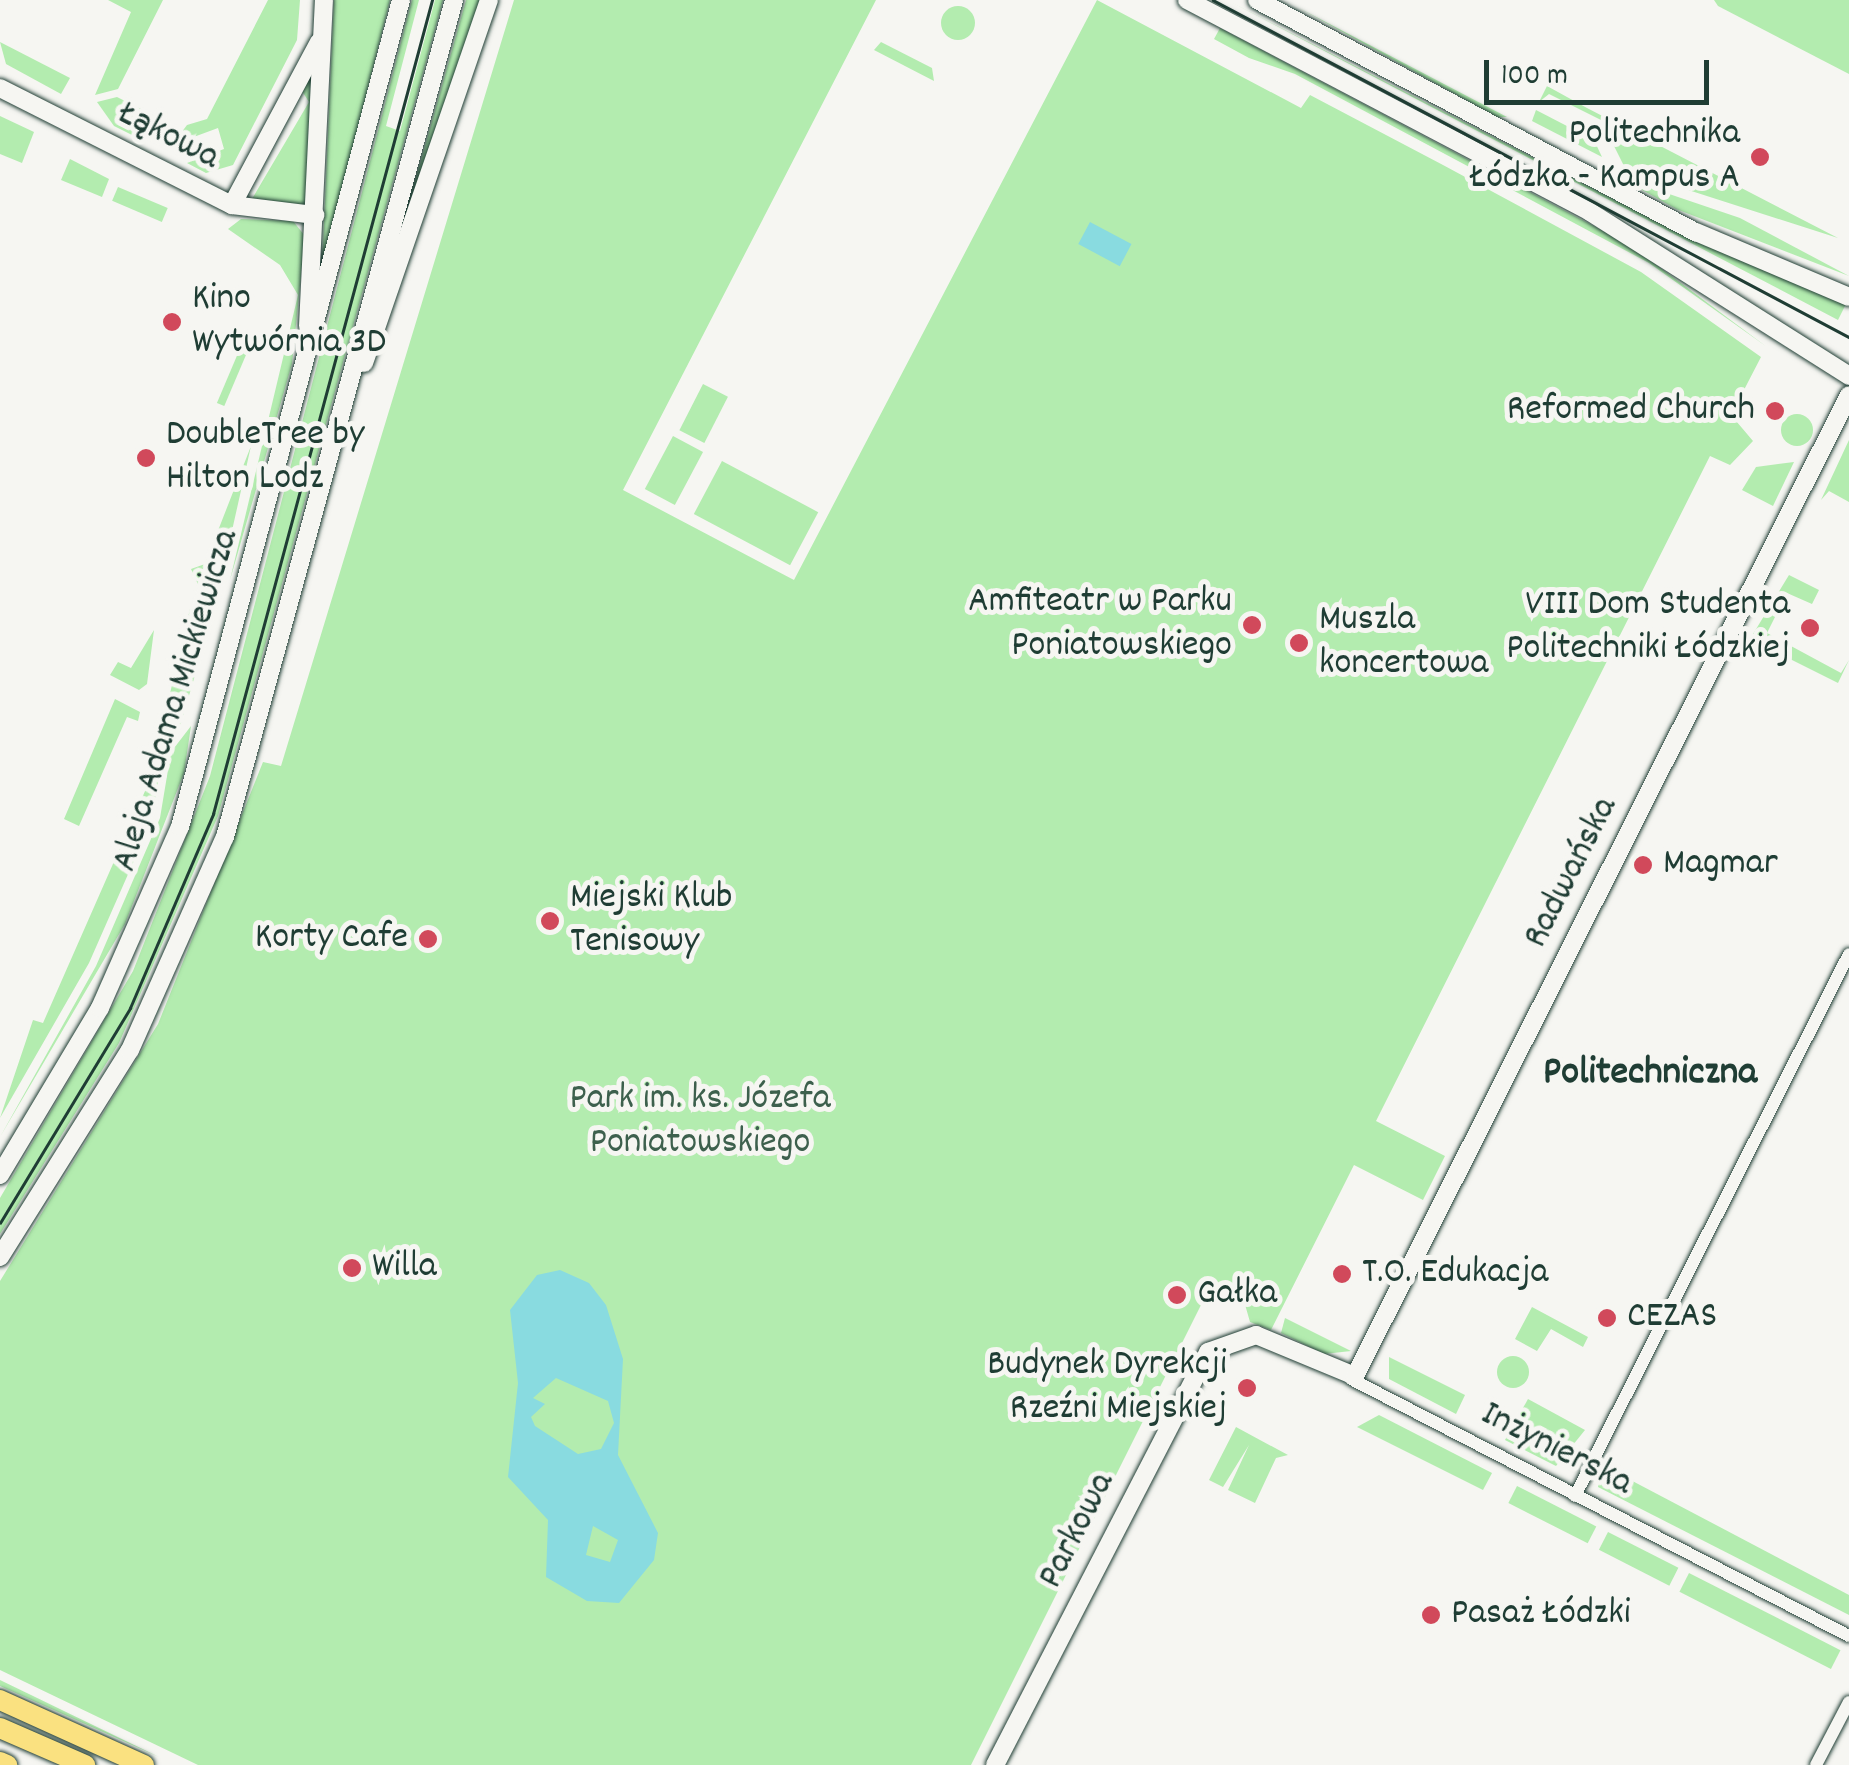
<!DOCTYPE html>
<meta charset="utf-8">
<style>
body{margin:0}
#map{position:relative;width:1849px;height:1765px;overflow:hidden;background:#f6f6f2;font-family:Dekko,sans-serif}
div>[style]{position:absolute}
.green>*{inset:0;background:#b3ecaf;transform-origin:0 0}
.round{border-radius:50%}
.water>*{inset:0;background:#89dbe0;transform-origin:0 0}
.roads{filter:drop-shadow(0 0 2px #1f3d34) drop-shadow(0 0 2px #1f3d34)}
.street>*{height:12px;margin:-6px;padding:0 6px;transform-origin:6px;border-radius:6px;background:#f6f6f2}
.secondary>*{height:18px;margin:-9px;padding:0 9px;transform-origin:9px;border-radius:9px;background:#f6f6f2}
.primary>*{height:20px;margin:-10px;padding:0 10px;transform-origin:10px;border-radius:10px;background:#fae180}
.tram>*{height:2.5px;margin:-1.25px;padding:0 1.25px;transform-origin:1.25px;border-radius:1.25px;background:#1f3d34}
.dots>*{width:28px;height:28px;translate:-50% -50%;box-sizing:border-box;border:5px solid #f6f6f2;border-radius:50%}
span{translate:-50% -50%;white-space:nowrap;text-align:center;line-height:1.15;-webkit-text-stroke:10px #f6f6f2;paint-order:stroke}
.poi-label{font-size:38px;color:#1f3d34}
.right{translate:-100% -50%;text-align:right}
.left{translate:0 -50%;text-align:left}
.street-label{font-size:38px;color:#1f3d34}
.park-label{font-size:38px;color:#3d604d}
.neighbourhood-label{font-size:40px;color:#1f3d34;font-weight:700}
.scale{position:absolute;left:1484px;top:60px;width:225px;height:45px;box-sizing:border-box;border:5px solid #1f3d34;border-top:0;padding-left:12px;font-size:30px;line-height:35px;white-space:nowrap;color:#1f3d34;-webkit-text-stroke:8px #f6f6f2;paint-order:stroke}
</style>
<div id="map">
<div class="green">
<i style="clip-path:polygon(108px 0,163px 0,118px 89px,95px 95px,131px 12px)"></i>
<i style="clip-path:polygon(268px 0,300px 0,297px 40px,233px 165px,206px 173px,187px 163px,224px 149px,218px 128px,172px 145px,187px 125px,207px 119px)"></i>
<i style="clip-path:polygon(334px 0,390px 0,323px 266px,322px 266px)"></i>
<i style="clip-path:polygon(412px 0,419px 0,386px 126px,400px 131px,435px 0,443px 0,218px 816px,119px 1043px,0 1234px,0 1198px,133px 971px,210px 776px)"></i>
<i style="clip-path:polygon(466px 0,480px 0,406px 226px,403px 225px)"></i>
<i style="clip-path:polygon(514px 0,876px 0,623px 490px,794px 580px,1097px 0,1301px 108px,1310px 95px,1443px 165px,1641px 272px,1761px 357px,1731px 415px,1753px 441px,1730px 465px,1710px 456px,1376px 1121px,1445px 1156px,1423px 1200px,1354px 1165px,1271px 1330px,1250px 1322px,1244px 1301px,1214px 1287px,1206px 1295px,971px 1765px,198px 1765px,0 1670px,0 1281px,158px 1024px,263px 762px,281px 766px)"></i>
<i style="clip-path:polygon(1227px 0,1662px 224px,1846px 304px,1838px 320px)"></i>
<i style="clip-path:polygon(1714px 0,1849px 0,1849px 74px,1718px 6px)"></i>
<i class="round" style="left:941px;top:6px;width:34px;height:34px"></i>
<i style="clip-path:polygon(1299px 8px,1507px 117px,1497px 117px)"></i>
<i style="clip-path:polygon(1220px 28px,1605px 232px,1647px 258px,1767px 347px,1649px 263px,1295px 74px,1249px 58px,1214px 39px)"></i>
<i style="clip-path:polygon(0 42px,70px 78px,61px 94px,6px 64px)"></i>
<i style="clip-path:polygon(881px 42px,932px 68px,934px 81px,874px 50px)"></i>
<i style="clip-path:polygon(311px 75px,306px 207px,252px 199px,309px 102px,302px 91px)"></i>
<i style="clip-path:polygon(1547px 86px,1587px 108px,1838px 238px,1626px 170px,1601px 120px,1549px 94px,1539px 102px)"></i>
<i style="clip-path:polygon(117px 97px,157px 117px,144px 141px,114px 126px,97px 102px)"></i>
<i style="clip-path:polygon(1536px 110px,1594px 140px,1602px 157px,1532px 121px)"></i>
<i style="clip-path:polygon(0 116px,34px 132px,22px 163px,0 154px)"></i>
<i style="clip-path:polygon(70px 159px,109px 179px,102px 197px,61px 180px)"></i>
<i style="clip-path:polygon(1619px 177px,1740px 218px,1849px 276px,1676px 209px)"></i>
<i style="left:118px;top:187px;width:54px;height:15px;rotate:23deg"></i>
<i style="clip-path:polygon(241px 219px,293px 221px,305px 236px,292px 364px,230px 580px,298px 295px,280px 265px,228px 229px)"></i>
<i style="left:247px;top:332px;width:8px;height:77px;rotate:23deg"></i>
<i style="left:703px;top:384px;width:28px;height:52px;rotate:27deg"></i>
<i class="round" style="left:1781px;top:414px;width:32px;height:32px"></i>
<i style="left:673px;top:436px;width:34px;height:60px;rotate:28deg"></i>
<i style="clip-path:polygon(1849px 440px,1849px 502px,1829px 491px,1821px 500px)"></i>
<i style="clip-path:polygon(251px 446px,218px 593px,202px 593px,191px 569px,205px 564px)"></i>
<i style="left:722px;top:461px;width:109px;height:60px;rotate:28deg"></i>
<i style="clip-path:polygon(1794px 462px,1773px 506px,1742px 490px,1756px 467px)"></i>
<i style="clip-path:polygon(1789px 575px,1819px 590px,1812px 604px,1787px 593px,1767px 633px,1841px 673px,1849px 660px,1838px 683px,1750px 639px)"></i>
<i style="clip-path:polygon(190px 609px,212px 617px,181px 723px,164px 749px,151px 822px,89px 963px,0 1118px,33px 1020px,43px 1023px,149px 782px)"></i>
<i style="clip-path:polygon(154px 630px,147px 684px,139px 690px,110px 675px,118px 662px,131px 668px)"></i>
<i style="clip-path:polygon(115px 699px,140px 712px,138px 721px,127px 717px,79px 826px,64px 819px)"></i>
<i style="clip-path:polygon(191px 726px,184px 773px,125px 924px,0 1137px,96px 966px,160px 818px,171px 752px)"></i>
<i style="clip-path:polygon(1532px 1307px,1588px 1337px,1583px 1347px,1551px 1329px,1537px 1351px,1515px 1339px)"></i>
<i style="clip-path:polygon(1285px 1318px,1351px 1351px,1324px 1354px,1281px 1333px)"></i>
<i class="round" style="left:1497px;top:1356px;width:32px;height:32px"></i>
<i style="clip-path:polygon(1389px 1357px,1465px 1395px,1456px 1414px,1389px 1379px)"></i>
<i style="clip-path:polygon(1528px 1399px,1585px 1430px,1556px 1466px,1505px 1440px)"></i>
<i style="clip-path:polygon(1379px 1415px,1492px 1473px,1483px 1490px,1357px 1427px)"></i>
<i style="clip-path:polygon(1236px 1427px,1288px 1455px,1276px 1458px,1255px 1503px,1228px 1490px,1249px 1445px,1223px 1487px,1209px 1480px)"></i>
<i style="clip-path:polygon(1602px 1465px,1849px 1595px,1849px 1615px,1598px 1487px)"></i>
<i style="left:1517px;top:1486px;width:89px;height:19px;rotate:27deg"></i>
<i style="left:1608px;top:1532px;width:79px;height:20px;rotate:27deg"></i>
<i style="left:1689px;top:1573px;width:170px;height:21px;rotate:27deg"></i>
<i style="clip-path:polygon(0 1680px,159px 1757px,0 1686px)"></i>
</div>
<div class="water">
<i style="left:1090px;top:222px;width:47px;height:25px;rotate:28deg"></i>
<i style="clip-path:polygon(evenodd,560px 1270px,589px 1283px,606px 1305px,623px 1359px,618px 1455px,658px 1533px,654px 1560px,619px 1603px,587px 1601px,546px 1577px,548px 1520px,508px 1477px,518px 1383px,510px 1310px,537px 1275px,560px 1270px,556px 1378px,608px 1401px,614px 1423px,601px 1449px,578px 1454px,535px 1426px,531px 1417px,545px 1404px,533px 1398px,556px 1378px,560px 1270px,593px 1526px,618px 1540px,610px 1562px,586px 1555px,593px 1526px)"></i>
</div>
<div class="roads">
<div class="street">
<i style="left:1351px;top:1379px;width:560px;rotate:27.3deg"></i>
<i style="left:1575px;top:1496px;width:607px;rotate:-63.18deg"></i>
<i style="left:1816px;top:1765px;width:71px;rotate:-62.4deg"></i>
</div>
<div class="secondary">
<i style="left:1187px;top:0;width:455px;rotate:27.7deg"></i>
<i style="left:1590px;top:212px;width:307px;rotate:32.3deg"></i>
<i style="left:1257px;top:0;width:497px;rotate:27.9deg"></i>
<i style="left:1696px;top:232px;width:166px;rotate:23deg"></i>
<i style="left:0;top:88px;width:260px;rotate:26.8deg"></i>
<i style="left:232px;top:205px;width:84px;rotate:6.9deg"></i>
<i style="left:232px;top:205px;width:185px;rotate:-61.9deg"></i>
<i style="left:308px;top:326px;width:326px;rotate:-87.2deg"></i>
<i style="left:364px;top:363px;width:384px;rotate:-71deg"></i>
<i style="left:0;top:1175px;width:195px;rotate:-59.1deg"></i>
<i style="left:100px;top:1008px;width:198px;rotate:-66.2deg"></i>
<i style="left:180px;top:827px;width:856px;rotate:-75.04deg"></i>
<i style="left:0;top:1257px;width:244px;rotate:-57.9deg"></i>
<i style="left:130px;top:1050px;width:233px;rotate:-66deg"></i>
<i style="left:225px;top:837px;width:868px;rotate:-74.7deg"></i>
<i style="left:995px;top:1765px;width:465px;rotate:-62.7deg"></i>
<i style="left:1208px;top:1352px;width:51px;rotate:-19.5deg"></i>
<i style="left:1256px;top:1335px;width:107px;rotate:22.5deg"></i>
<i style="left:1355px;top:1376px;width:1098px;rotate:-63.27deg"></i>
</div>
<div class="primary">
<i style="left:0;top:1700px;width:158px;rotate:24.3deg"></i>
<i style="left:0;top:1728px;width:93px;rotate:23.5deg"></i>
<i style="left:0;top:1762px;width:8px;rotate:23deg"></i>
</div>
</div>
<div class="tram">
<i style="left:1213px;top:0;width:720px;rotate:27.92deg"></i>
<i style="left:0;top:1223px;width:251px;rotate:-58.8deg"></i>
<i style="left:130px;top:1008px;width:211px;rotate:-66.8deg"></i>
<i style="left:213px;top:814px;width:843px;rotate:-74.94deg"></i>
</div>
<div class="dots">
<i style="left:1760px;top:157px;background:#d1495b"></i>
<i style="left:172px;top:322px;background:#d1495b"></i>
<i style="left:1775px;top:411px;background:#d1495b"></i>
<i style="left:146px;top:458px;background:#d1495b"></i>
<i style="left:1252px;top:625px;background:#d1495b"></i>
<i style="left:1810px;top:628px;background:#d1495b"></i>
<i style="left:1299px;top:643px;background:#d1495b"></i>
<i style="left:1643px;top:865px;background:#d1495b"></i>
<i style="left:550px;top:921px;background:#d1495b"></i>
<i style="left:428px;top:939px;background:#d1495b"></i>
<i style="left:352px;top:1268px;background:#d1495b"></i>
<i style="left:1342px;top:1274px;background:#d1495b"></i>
<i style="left:1177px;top:1295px;background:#d1495b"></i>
<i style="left:1607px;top:1318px;background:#d1495b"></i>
<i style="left:1247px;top:1388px;background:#d1495b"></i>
<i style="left:1431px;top:1615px;background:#d1495b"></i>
</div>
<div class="poi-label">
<span class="right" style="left:1740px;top:157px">Politechnika<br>Łódzka - Kampus A</span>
<span class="left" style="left:192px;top:322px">Kino<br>Wytwórnia 3D</span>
<span class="right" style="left:1755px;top:411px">Reformed Church</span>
<span class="left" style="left:166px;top:458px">DoubleTree by<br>Hilton Lodz</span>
<span class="right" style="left:1232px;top:625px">Amfiteatr w Parku<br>Poniatowskiego</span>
<span class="right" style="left:1790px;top:628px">VIII Dom Studenta<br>Politechniki Łódzkiej</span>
<span class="left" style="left:1319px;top:643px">Muszla<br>koncertowa</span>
<span class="left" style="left:1663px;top:865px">Magmar</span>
<span class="left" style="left:570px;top:921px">Miejski Klub<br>Tenisowy</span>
<span class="right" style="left:408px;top:939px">Korty Cafe</span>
<span class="left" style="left:372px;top:1268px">Willa</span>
<span class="left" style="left:1362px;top:1274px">T.O. Edukacja</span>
<span class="left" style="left:1197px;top:1295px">Gałka</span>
<span class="left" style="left:1627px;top:1318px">CEZAS</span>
<span class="right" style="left:1227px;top:1388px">Budynek Dyrekcji<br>Rzeźni Miejskiej</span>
<span class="left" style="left:1451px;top:1615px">Pasaż Łódzki</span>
</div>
<div class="street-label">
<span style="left:168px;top:137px;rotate:27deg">Łąkowa</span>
<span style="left:177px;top:701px;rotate:-73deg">Aleja Adama Mickiewicza</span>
<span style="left:1572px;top:873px;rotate:-63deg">Radwańska</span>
<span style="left:1556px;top:1450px;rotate:27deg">Inżynierska</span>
<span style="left:1078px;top:1531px;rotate:-63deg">Parkowa</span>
</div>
<div class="park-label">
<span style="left:700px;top:1122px">Park im. ks. Józefa<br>Poniatowskiego</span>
</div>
<div class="neighbourhood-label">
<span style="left:1650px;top:1075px">Politechniczna</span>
</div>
<div class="scale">100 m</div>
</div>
